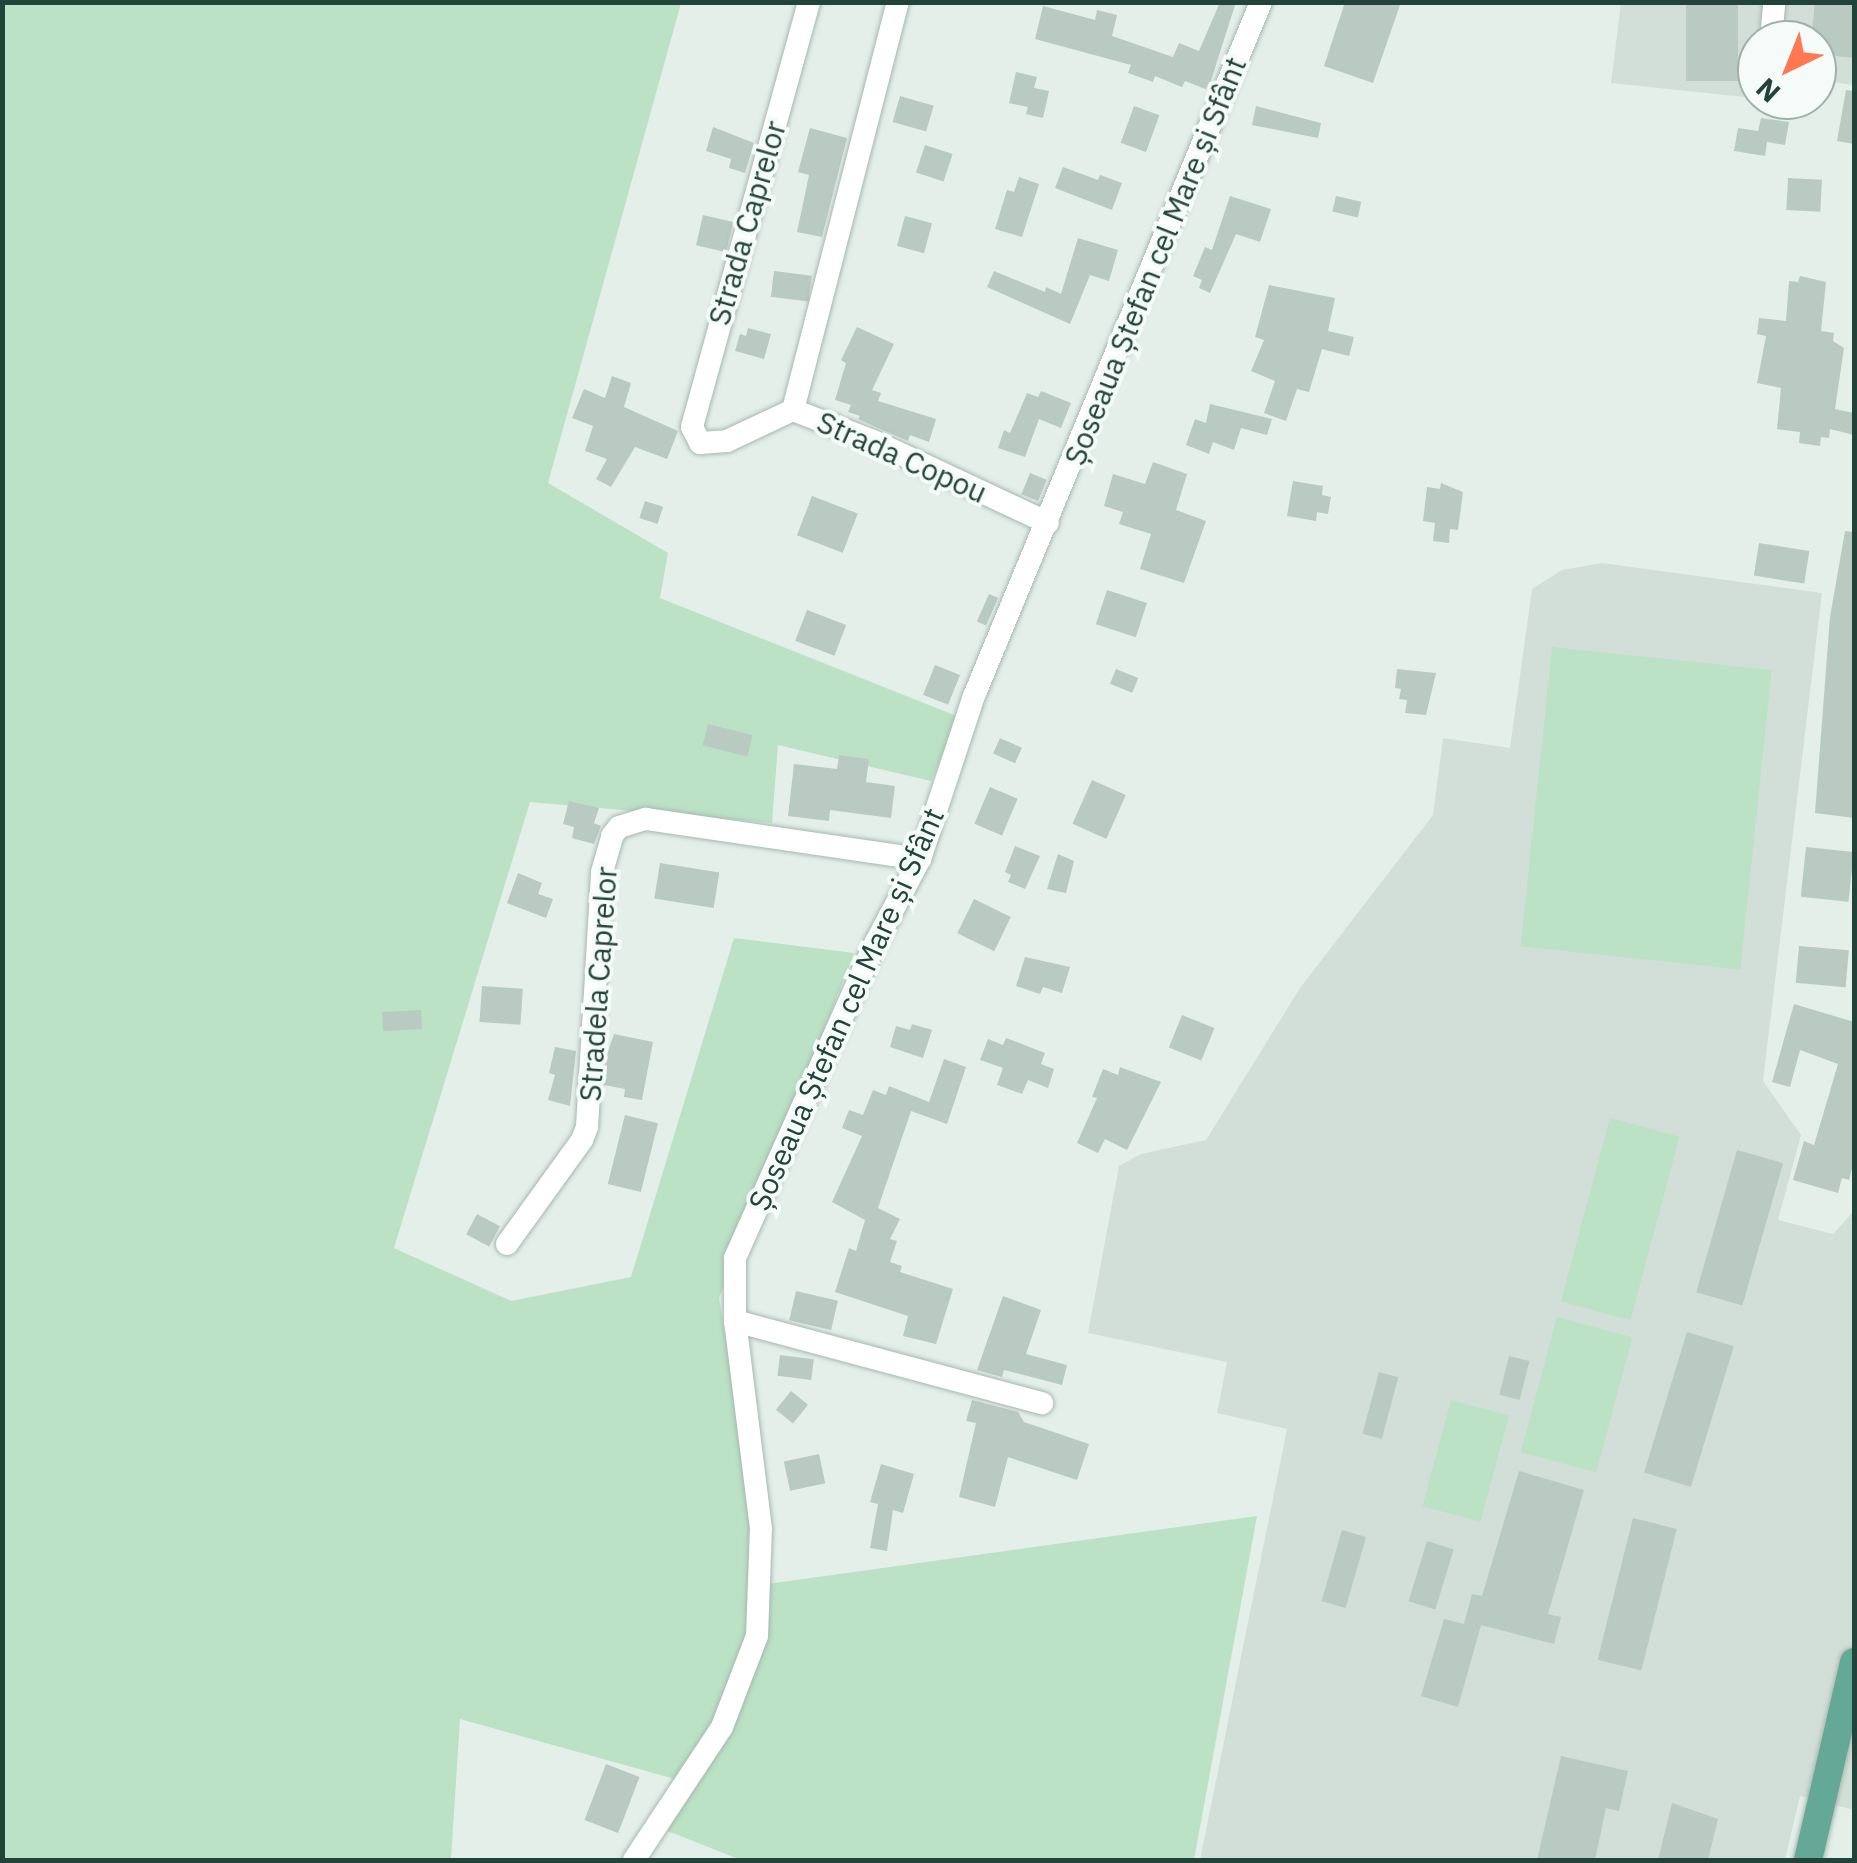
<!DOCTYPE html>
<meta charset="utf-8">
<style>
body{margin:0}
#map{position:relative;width:1857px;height:1863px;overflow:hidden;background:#e4efea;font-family:"IBM Plex Sans",sans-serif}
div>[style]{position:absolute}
.built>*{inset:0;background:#d2dfd8}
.green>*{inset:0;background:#bbe2c4;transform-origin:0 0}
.building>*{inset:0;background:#b9cac2;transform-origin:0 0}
.roads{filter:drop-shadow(0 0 2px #a6b8b1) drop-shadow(0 0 2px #a6b8b1)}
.minor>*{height:22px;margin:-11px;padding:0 11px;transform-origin:11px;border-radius:11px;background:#fff}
.major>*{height:28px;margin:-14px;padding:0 14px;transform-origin:14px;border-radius:14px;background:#64a995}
span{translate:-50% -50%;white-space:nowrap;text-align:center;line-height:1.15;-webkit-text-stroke:8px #f5fbf8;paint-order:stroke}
.street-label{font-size:30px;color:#214339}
.frame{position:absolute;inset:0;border:5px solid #214339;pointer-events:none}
.north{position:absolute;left:1737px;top:20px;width:100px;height:100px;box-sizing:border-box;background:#f5fbf8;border:2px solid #a0b1ac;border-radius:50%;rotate:223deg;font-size:28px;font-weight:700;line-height:40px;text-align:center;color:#214339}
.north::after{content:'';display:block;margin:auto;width:35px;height:45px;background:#ff7852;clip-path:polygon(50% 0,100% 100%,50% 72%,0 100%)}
</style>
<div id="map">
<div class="built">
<i style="clip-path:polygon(1621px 3px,1854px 3px,1854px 85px,1817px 80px,1817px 40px,1757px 40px,1757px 87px,1744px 97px,1611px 83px)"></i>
<i style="clip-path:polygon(1602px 563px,1822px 593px,1763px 1081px,1801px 1135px,1778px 1220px,1833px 1234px,1854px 1211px,1854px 1810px,1800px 1796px,1785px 1860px,1200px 1860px,1287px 1429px,1217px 1413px,1227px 1362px,1088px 1333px,1119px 1166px,1141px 1154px,1206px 1140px,1300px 988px,1433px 815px,1443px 738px,1510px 748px,1532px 589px,1562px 570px)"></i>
</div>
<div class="green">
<i style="clip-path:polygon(3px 3px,681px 3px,548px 483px,668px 553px,660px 598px,959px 717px,931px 781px,778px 745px,772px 823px,530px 802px,394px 1248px,511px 1301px,631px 1277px,734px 938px,854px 953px,719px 1298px,757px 1528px,752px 1634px,719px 1724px,682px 1781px,460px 1719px,451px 1859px,456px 1860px,3px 1860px)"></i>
<i style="left:1552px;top:647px;width:221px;height:301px;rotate:6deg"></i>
<i style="left:1610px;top:1118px;width:72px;height:190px;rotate:15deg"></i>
<i style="left:1557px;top:1317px;width:78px;height:140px;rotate:15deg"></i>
<i style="left:1451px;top:1400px;width:60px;height:110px;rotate:15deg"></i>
<i style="clip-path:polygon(1257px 1516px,1194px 1860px,741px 1860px,660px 1828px,727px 1728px,767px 1584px)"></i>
</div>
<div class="building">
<i style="clip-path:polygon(1220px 2px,1236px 2px,1208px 90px,1185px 81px,1182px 87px,1155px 76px,1153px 82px,1128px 73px,1131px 65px,1035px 39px,1043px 6px,1095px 20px,1097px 10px,1117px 15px,1112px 36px,1173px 57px,1179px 43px,1199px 51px)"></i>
<i style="clip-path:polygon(1345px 2px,1401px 2px,1373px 83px,1324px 66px)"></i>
<i style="left:1686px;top:2px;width:52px;height:79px"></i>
<i style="clip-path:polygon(1815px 2px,1854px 2px,1854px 58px,1817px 54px,1817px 40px,1811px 40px)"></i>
<i style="clip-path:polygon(1016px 72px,1037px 77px,1034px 88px,1049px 91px,1043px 118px,1026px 114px,1028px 107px,1009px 103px)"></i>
<i style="clip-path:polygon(1846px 90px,1854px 91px,1854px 144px,1837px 141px)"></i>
<i style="left:900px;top:96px;width:35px;height:27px;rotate:16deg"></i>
<i style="left:1134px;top:106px;width:27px;height:39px;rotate:20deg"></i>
<i style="clip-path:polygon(1256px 106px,1321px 123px,1318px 138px,1252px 125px)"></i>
<i style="clip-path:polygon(1761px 118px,1789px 122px,1785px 145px,1767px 142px,1765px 156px,1734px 151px,1738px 128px,1758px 131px)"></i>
<i style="clip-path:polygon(713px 127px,754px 143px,745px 173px,729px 168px,731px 159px,706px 151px)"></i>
<i style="clip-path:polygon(810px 128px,847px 138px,822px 237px,797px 232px,809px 175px,798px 172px)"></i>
<i style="left:925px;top:145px;width:29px;height:29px;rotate:18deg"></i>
<i style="clip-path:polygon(1063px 167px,1098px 180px,1100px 175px,1122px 183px,1112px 210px,1055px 188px)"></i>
<i style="clip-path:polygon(1019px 177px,1039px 184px,1022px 237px,995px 229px,1007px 190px,1014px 192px)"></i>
<i style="left:1788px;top:178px;width:34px;height:32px;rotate:3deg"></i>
<i style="clip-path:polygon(1230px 196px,1271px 209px,1260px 242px,1236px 234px,1210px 293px,1199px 288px,1202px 280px,1193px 276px,1205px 247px,1212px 250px)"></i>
<i style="left:1336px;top:196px;width:26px;height:16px;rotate:13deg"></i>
<i style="left:703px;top:215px;width:31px;height:31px;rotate:13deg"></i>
<i style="left:905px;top:216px;width:28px;height:31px;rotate:15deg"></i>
<i style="clip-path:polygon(1078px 238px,1118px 250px,1109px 281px,1090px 275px,1070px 324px,987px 287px,994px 271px,1045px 292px,1046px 287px,1061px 294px)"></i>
<i style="left:774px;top:271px;width:38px;height:26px;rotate:7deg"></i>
<i style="clip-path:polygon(1800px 276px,1826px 282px,1821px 331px,1834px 333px,1833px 341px,1844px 348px,1835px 409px,1854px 413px,1854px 435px,1830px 429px,1829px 438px,1821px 437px,1820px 446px,1799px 443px,1800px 432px,1777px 429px,1781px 388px,1757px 383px,1766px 336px,1757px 334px,1759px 318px,1786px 321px,1789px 281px,1798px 282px)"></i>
<i style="clip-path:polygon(1269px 285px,1335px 298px,1328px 331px,1354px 337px,1349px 356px,1322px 349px,1309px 392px,1297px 389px,1286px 421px,1264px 413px,1275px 381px,1251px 371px,1264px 340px,1255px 337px)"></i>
<i style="clip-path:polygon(857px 327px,894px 344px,872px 390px,881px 393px,878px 401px,936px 419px,929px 442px,910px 435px,908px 441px,858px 419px,860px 416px,848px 412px,851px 405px,835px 400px,846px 363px,841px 360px)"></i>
<i style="clip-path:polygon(748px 328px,771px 334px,764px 359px,735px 351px,740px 334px,746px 336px)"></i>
<i style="clip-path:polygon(612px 376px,631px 383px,624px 407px,678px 431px,667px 459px,635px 447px,611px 487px,596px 479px,607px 459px,585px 451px,593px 426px,572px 418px,584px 389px,605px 398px)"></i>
<i style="clip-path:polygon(1041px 391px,1071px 403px,1061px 428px,1039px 419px,1025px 457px,998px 448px,1004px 430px,1010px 433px,1027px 393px,1038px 397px)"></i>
<i style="clip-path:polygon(1210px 404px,1272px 419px,1267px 435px,1241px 428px,1234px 450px,1213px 442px,1209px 454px,1186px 445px,1195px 419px,1206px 423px)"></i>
<i style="clip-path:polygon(1153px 462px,1187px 474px,1176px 510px,1206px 521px,1184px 583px,1140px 569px,1151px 534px,1119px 524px,1123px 512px,1104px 506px,1113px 474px,1145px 484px)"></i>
<i style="left:1030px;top:473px;width:18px;height:23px;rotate:22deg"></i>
<i style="clip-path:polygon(1293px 481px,1323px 486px,1322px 495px,1331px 497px,1328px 514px,1317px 512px,1316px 521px,1287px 516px)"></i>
<i style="clip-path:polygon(1441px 483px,1463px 492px,1458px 530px,1450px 529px,1449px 543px,1433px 541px,1435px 523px,1423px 521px,1427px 487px,1440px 489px)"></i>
<i style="left:812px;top:496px;width:49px;height:42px;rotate:21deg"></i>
<i style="left:645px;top:501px;width:19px;height:18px;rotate:18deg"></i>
<i style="clip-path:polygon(1845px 531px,1854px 532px,1854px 818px,1815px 813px,1830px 617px)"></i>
<i style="left:1759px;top:543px;width:51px;height:33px;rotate:9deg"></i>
<i style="left:1107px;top:590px;width:42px;height:36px;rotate:18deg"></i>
<i style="left:989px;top:594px;width:10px;height:30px;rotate:24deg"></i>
<i style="left:807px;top:610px;width:42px;height:33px;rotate:21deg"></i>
<i style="left:935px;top:665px;width:27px;height:32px;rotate:22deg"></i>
<i style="left:1116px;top:669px;width:24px;height:16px;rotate:22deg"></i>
<i style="clip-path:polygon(1397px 669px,1436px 673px,1426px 715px,1405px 713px,1407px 700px,1399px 699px,1401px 689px,1395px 688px)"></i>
<i style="left:708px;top:724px;width:46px;height:22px;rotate:14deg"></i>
<i style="left:1000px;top:738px;width:24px;height:17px;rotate:24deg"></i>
<i style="clip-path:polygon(839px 755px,869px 759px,866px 782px,895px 786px,891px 818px,830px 810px,829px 821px,788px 816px,794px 764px,837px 769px)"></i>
<i style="left:1092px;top:780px;width:37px;height:48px;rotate:24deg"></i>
<i style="left:990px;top:787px;width:30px;height:40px;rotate:23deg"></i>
<i style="clip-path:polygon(569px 801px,599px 808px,594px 823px,601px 826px,594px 844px,572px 838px,574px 827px,563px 824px)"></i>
<i style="clip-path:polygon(1015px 846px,1040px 856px,1025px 889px,1008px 882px,1011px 875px,1005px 872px)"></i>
<i style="left:1806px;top:847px;width:48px;height:50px;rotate:6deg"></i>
<i style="clip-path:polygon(1058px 854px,1074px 861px,1066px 893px,1047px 889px)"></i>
<i style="left:660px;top:863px;width:60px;height:36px;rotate:9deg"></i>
<i style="clip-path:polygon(518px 873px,542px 883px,538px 894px,553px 899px,546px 918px,507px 903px)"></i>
<i style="left:974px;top:899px;width:41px;height:38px;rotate:26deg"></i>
<i style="left:1799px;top:946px;width:50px;height:37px;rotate:5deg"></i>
<i style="clip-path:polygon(1025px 957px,1070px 967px,1062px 993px,1043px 987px,1040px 994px,1016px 986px)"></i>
<i style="left:482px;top:986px;width:41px;height:36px;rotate:4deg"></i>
<i style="clip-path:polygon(1794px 1004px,1854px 1022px,1854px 1161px,1849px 1180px,1842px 1178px,1838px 1193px,1793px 1180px,1804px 1141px,1814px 1145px,1838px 1064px,1800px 1050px,1790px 1087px,1772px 1082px)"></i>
<i style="left:421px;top:1010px;width:19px;height:39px;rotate:87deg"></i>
<i style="left:1182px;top:1015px;width:35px;height:35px;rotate:22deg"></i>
<i style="clip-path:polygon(912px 1024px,932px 1030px,923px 1058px,890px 1047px,896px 1026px,910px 1030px)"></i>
<i style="clip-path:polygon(614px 1034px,653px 1042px,642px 1100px,624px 1097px,625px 1089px,604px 1085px,606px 1057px)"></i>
<i style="clip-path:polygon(1006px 1038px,1045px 1053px,1041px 1064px,1054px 1069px,1048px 1088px,1028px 1080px,1022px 1094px,997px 1085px,1003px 1068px,980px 1060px,988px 1039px,1003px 1045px)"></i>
<i style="clip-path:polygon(555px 1047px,576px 1051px,570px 1106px,548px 1100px,555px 1075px,549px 1073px)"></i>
<i style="clip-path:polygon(944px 1059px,966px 1067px,947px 1124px,911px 1111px,878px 1208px,900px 1219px,890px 1239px,897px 1241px,890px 1262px,902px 1266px,900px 1272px,953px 1289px,936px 1344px,903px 1336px,908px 1316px,835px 1292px,849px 1248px,856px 1251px,865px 1220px,832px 1202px,862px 1136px,842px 1128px,849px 1110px,863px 1115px,873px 1090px,886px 1095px,889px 1086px,929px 1102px)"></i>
<i style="clip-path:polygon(1120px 1067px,1161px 1082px,1127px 1150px,1105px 1139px,1098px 1153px,1077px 1143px,1097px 1098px,1092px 1097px,1103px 1069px,1118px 1075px)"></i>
<i style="left:625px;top:1115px;width:34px;height:71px;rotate:14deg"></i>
<i style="left:1737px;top:1150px;width:48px;height:148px;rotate:16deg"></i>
<i style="left:477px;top:1214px;width:26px;height:23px;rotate:28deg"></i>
<i style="left:796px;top:1291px;width:43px;height:30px;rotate:13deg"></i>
<i style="clip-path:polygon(1003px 1296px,1041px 1310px,1026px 1354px,1067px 1365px,1062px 1385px,1004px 1370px,1002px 1377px,977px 1370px)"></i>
<i style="left:1687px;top:1332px;width:49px;height:147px;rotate:17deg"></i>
<i style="left:780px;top:1355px;width:34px;height:21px;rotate:7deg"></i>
<i style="left:1509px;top:1356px;width:21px;height:40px;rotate:14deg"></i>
<i style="left:1379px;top:1372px;width:20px;height:64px;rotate:15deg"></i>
<i style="left:791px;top:1391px;width:22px;height:24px;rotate:39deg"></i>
<i style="clip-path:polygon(972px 1400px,1018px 1412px,1024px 1422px,1089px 1444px,1077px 1480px,1008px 1457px,995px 1507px,959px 1497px,976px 1423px,966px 1421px)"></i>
<i style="left:819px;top:1454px;width:30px;height:36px;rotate:78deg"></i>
<i style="clip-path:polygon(881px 1464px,914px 1474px,903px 1513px,893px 1510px,887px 1551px,870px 1548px,878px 1504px,870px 1502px)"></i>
<i style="clip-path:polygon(1519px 1471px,1584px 1490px,1548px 1614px,1561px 1617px,1554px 1644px,1481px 1625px,1458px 1707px,1421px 1696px,1444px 1619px,1464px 1624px,1472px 1594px,1482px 1596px)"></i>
<i style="left:1633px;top:1518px;width:45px;height:146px;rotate:14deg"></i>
<i style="left:1342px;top:1530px;width:25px;height:74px;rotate:16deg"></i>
<i style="left:1427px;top:1541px;width:28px;height:63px;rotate:17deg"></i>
<i style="clip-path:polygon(1561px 1756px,1628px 1771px,1619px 1811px,1606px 1808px,1595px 1860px,1537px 1860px)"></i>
<i style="left:606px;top:1764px;width:36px;height:60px;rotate:21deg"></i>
<i style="clip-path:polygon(1672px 1803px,1718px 1819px,1708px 1860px,1658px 1860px)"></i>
</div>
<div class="roads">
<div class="minor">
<i style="left:809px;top:2px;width:441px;rotate:105.4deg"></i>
<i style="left:692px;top:427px;width:18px;rotate:63deg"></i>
<i style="left:700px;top:443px;width:27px;rotate:-4deg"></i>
<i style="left:727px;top:441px;width:73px;rotate:-25.2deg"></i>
<i style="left:793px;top:410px;width:86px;rotate:21.2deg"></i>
<i style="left:873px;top:441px;width:193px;rotate:25.1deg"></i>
<i style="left:1771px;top:40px;width:38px;rotate:-85deg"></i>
<i style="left:793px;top:410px;width:421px;rotate:-75.6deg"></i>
<i style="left:507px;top:1244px;width:128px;rotate:-54.2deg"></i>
<i style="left:582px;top:1140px;width:14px;rotate:-69deg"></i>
<i style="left:587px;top:1127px;width:255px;rotate:-86.6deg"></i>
<i style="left:602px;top:872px;width:37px;rotate:-74deg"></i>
<i style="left:612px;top:836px;width:11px;rotate:-52deg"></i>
<i style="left:619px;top:827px;width:28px;rotate:-17deg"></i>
<i style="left:646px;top:819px;width:277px;rotate:8.3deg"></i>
<i style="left:735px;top:1321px;width:318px;rotate:15deg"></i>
<i style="left:634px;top:1860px;width:159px;rotate:-56.5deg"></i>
<i style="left:722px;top:1727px;width:97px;rotate:-69deg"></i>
<i style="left:757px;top:1636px;width:107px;rotate:-87.9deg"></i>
<i style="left:761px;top:1529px;width:210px;rotate:-97.1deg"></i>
<i style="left:735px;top:1321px;width:63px;rotate:-90deg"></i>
<i style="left:735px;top:1258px;width:346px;rotate:-66deg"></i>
<i style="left:876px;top:942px;width:94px;rotate:-62.1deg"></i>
<i style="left:920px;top:859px;width:172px;rotate:-71.7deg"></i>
<i style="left:974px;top:696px;width:751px;rotate:-67.53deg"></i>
</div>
<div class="major">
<i style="left:1808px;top:1860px;width:203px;rotate:-76.9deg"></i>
</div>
</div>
<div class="street-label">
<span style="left:747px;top:223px;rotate:-74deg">Strada Caprelor</span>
<span style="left:1155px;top:261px;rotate:-68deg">Șoseaua Ștefan cel Mare și Sfânt</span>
<span style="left:902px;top:457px;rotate:24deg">Strada Copou</span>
<span style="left:598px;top:984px;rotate:-86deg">Stradela Caprelor</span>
<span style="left:846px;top:1009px;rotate:-66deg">Șoseaua Ștefan cel Mare și Sfânt</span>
</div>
<div class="frame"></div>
<div class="north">N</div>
</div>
